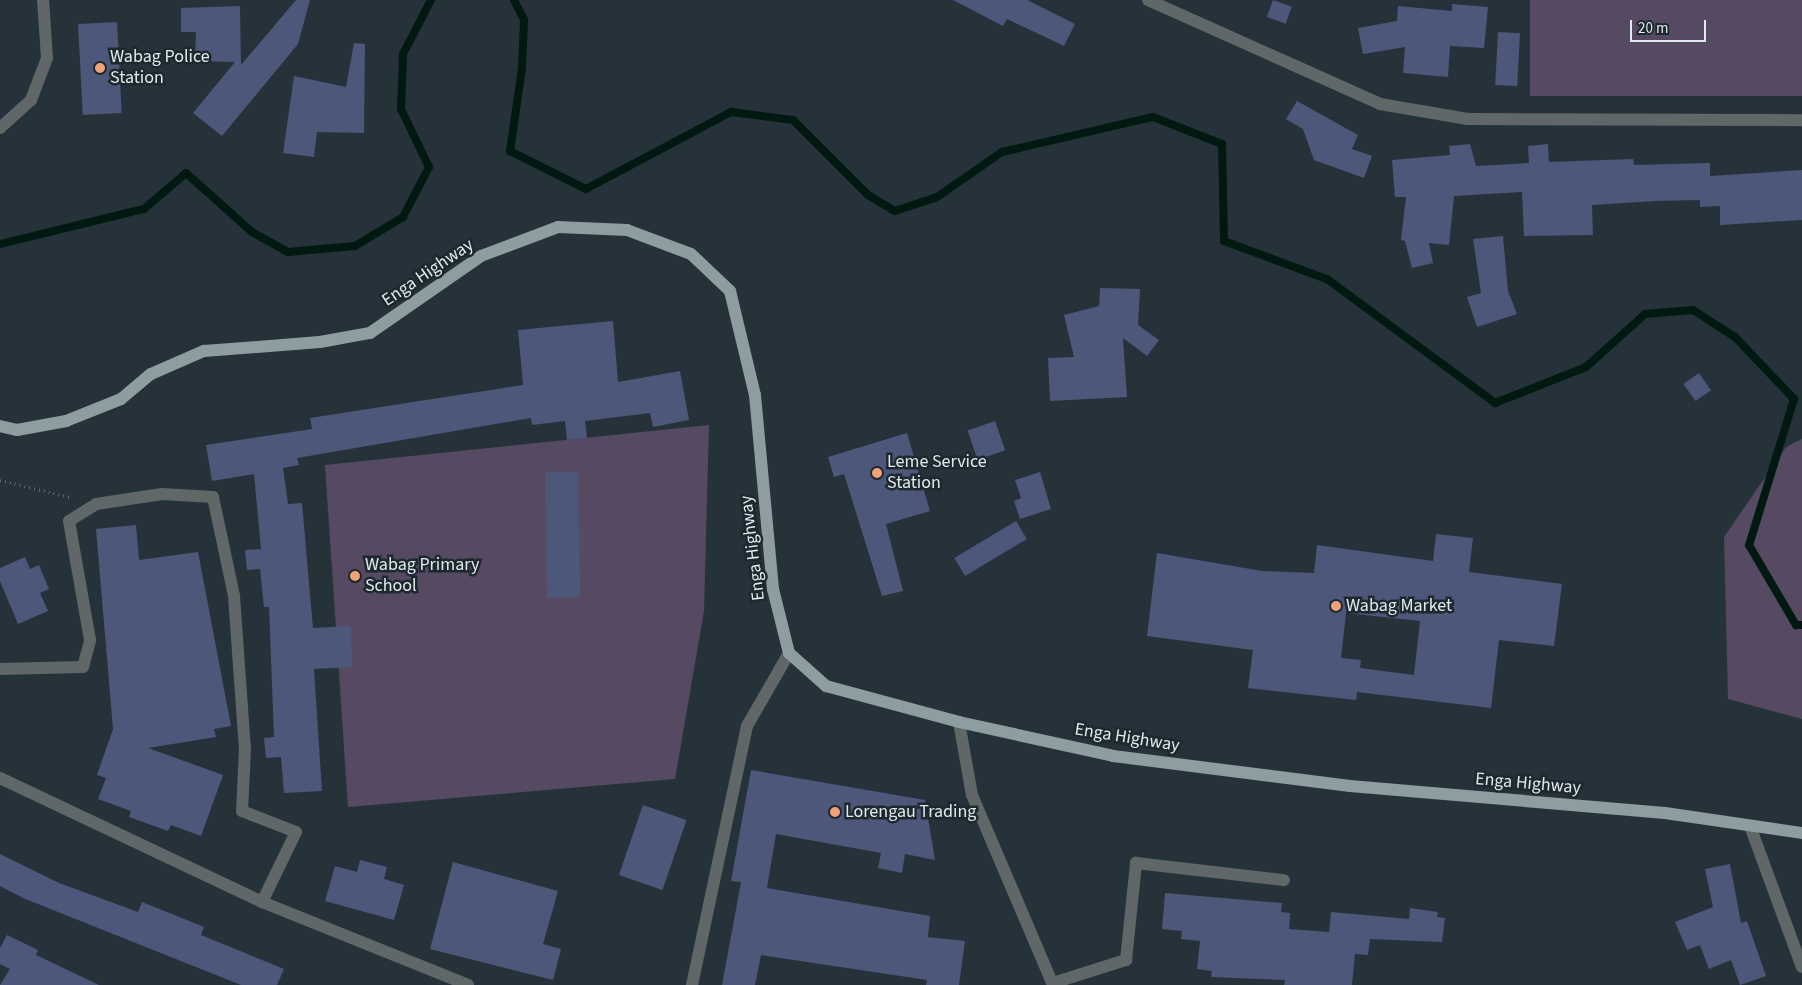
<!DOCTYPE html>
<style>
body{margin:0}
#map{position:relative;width:1802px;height:985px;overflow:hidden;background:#26323a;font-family:"Source Sans 3",sans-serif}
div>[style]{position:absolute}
.green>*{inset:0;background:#564a62;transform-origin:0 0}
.stream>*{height:8px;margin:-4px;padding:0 4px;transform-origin:4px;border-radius:4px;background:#011911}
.building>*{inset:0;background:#4d577a;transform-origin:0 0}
.path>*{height:3px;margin-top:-1.5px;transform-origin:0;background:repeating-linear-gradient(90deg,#606a71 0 1px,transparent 0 5px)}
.minor>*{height:12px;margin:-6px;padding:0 6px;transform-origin:6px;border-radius:6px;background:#5f6768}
.major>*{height:12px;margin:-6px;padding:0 6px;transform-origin:6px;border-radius:6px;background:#8e9d9f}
.dots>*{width:14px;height:14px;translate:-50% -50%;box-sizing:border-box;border:2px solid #1d282f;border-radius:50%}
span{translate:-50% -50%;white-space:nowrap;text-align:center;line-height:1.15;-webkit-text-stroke:5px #1d282f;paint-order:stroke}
.poi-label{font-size:18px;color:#e1e9ee}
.left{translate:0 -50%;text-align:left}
.street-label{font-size:18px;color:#e1e9ee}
.scale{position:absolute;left:1630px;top:20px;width:76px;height:22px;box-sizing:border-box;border:2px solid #e1e9ee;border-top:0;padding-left:6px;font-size:15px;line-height:18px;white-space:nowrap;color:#e1e9ee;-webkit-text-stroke:4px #1d282f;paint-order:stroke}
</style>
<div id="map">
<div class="green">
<i style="left:1530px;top:0;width:272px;height:96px"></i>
<i style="clip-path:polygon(709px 425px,704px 611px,675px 779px,348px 807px,325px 465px)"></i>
<i style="clip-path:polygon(1802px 439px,1802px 719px,1728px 699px,1724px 537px,1786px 447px)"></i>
</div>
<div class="stream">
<i style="left:514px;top:0;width:22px;rotate:63deg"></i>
<i style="left:524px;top:20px;width:48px;rotate:92.4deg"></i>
<i style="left:522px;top:68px;width:84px;rotate:98.2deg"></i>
<i style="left:510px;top:151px;width:85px;rotate:26.6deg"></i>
<i style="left:586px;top:189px;width:164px;rotate:-28deg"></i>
<i style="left:731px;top:112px;width:63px;rotate:7.4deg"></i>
<i style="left:793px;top:120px;width:106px;rotate:45deg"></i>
<i style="left:868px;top:195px;width:31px;rotate:31deg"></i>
<i style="left:895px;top:211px;width:44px;rotate:-18.4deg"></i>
<i style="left:937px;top:197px;width:79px;rotate:-34.7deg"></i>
<i style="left:1002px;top:152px;width:155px;rotate:-13.1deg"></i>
<i style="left:1153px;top:117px;width:74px;rotate:21.4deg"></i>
<i style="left:1222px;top:144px;width:97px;rotate:88.8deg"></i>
<i style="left:1224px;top:241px;width:110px;rotate:20.3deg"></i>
<i style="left:1327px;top:279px;width:209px;rotate:36.4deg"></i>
<i style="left:1495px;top:403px;width:98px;rotate:-21.6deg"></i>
<i style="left:1586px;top:367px;width:79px;rotate:-41.9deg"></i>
<i style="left:1645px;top:314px;width:48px;rotate:-4.8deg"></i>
<i style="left:1693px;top:310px;width:50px;rotate:32.7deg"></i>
<i style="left:1735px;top:337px;width:86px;rotate:46.4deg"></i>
<i style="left:1794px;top:399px;width:153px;rotate:107.1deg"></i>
<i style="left:1749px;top:545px;width:93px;rotate:59.6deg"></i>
<i style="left:1796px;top:625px;width:6px"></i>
<i style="left:0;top:244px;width:148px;rotate:-13.7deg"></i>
<i style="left:144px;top:209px;width:55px;rotate:-40.6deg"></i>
<i style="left:186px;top:173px;width:89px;rotate:41.8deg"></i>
<i style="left:252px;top:232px;width:41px;rotate:29.1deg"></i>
<i style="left:288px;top:252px;width:67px;rotate:-5.1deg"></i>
<i style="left:355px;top:246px;width:56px;rotate:-31.1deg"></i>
<i style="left:403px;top:217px;width:56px;rotate:-62.5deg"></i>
<i style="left:429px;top:167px;width:64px;rotate:-115.8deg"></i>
<i style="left:401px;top:109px;width:55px;rotate:-87.9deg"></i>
<i style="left:403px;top:54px;width:61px;rotate:-62.6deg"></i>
</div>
<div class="building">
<i style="clip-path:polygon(296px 0,310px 0,298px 44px,222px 136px,193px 113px,235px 62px,195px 61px,196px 32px,181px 32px,181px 8px,240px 6px,241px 65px)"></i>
<i style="clip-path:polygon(953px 0,1027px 0,1075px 24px,1064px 46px,1007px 19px,1003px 26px)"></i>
<i style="left:1273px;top:0;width:20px;height:18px;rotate:20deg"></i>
<i style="clip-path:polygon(1452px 4px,1488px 7px,1484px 48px,1450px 46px,1448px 77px,1403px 73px,1405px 47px,1363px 54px,1358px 28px,1397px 21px,1398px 6px,1452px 11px)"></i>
<i style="left:117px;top:22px;width:91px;height:39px;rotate:87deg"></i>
<i style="left:1498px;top:32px;width:22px;height:53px;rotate:3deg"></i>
<i style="clip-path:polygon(354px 43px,365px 44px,364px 133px,317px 132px,314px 157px,283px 153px,294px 76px,346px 87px)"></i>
<i style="clip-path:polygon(1297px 101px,1358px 135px,1352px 149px,1372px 156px,1364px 178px,1314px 160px,1303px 129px,1286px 119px)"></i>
<i style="clip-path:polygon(1470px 144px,1476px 166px,1529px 163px,1528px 146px,1548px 144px,1549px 162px,1633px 159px,1634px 165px,1710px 163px,1710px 176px,1802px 170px,1802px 220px,1720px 225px,1720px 206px,1700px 207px,1700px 200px,1656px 201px,1592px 205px,1593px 235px,1524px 236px,1522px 192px,1454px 196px,1449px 245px,1429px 243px,1433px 263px,1412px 268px,1405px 241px,1401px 240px,1406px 197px,1395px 197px,1392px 160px,1450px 155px,1449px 146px)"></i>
<i style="clip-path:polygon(1503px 236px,1508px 291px,1517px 314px,1477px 327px,1467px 297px,1481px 293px,1473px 239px)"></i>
<i style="clip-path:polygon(1100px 288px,1140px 289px,1138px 325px,1159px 340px,1147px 356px,1123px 338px,1127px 397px,1050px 401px,1048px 358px,1074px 357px,1064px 315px,1099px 306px)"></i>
<i style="clip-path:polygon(613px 321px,618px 382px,680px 371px,689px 420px,653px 427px,650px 413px,585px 421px,587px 438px,567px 440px,565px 421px,532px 425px,531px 418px,297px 458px,299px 465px,283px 468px,288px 504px,302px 503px,313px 628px,351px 626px,352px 667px,314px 669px,322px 791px,284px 793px,281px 757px,266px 758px,264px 738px,274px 737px,269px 607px,264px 607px,260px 569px,247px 570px,245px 550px,261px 549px,254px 474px,212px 481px,206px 445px,312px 429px,310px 418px,523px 385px,518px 330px)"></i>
<i style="left:1699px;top:373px;width:21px;height:19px;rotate:55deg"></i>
<i style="left:995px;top:421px;width:31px;height:29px;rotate:71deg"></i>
<i style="clip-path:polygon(907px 433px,930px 511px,886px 524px,903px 591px,882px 596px,844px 474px,834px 477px,828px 457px)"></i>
<i style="left:578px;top:472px;width:125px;height:33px;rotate:89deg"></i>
<i style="clip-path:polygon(1040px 472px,1051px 509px,1020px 519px,1014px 501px,1021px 498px,1015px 480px)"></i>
<i style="left:1016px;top:521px;width:21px;height:72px;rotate:59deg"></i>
<i style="clip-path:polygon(136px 525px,139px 560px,198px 552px,231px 726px,214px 729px,216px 737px,148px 748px,223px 775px,201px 836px,171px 825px,168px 831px,129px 817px,131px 811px,98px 799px,106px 778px,97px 775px,113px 729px,96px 529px)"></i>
<i style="clip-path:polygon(evenodd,1436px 534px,1473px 538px,1469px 572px,1562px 584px,1554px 646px,1499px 640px,1491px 708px,1357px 692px,1356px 700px,1248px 688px,1253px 650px,1147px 636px,1157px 553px,1262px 571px,1314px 573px,1317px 545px,1433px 561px,1436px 534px,1346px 613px,1420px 621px,1414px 675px,1360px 668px,1361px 660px,1341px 658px,1346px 613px)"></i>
<i style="clip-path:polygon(25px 557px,30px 569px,39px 565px,49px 589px,40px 593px,48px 611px,18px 624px,0 581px,0 568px)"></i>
<i style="clip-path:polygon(751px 770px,925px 800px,935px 860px,905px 854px,902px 873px,878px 868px,881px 853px,776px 834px,767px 888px,930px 916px,928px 937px,965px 941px,959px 985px,926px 985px,927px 980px,761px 955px,755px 985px,722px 985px,741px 882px,731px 881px)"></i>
<i style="left:643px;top:805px;width:46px;height:74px;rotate:19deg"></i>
<i style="clip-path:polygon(0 854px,59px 883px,138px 912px,142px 902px,204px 927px,201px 935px,284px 969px,277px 985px,241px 985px,23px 898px,0 886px)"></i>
<i style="clip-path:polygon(360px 860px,387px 867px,384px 879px,404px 885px,394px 920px,325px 901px,335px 866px,357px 872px)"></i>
<i style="clip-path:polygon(453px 862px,558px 891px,543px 944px,561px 949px,553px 980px,430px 949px)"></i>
<i style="clip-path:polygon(1730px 864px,1741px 923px,1747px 921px,1766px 976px,1740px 985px,1731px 960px,1709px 969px,1700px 945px,1687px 950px,1675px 922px,1713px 907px,1705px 869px)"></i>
<i style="clip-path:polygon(1165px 893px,1282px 903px,1281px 912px,1290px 913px,1289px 929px,1329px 932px,1331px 912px,1409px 919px,1410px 908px,1438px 912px,1437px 917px,1445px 918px,1442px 942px,1370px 939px,1368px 955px,1355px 954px,1352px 985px,1284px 985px,1285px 980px,1211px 977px,1212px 971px,1197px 969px,1200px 941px,1181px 939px,1182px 931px,1162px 929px)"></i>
<i style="clip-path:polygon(7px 935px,38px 950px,36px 955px,99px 985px,0 985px,10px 969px,0 964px,0 948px)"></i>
</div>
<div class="path">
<i style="left:0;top:480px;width:72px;rotate:13.7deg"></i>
</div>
<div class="minor">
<i style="left:1148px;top:0;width:254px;rotate:24.1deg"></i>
<i style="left:1380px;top:104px;width:89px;rotate:9.7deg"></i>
<i style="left:1468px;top:119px;width:334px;rotate:0.2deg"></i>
<i style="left:0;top:128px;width:42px;rotate:-42.1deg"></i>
<i style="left:31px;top:100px;width:45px;rotate:-69.1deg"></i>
<i style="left:47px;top:58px;width:58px;rotate:-93.9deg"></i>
<i style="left:0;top:669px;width:83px;rotate:-1.4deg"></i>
<i style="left:83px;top:667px;width:28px;rotate:-75deg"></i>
<i style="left:90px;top:640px;width:121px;rotate:-100deg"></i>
<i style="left:69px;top:521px;width:32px;rotate:-32deg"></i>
<i style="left:96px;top:504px;width:67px;rotate:-8.6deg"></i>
<i style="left:162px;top:494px;width:51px;rotate:3.4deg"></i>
<i style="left:213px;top:497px;width:101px;rotate:78deg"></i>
<i style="left:234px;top:596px;width:152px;rotate:85.9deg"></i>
<i style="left:245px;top:748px;width:63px;rotate:92.7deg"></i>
<i style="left:242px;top:811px;width:58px;rotate:21.3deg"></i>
<i style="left:296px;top:832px;width:78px;rotate:115.9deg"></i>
<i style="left:959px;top:722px;width:74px;rotate:79.9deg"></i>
<i style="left:972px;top:795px;width:207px;rotate:66.9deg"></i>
<i style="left:0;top:778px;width:290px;rotate:25.3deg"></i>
<i style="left:262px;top:902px;width:222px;rotate:21.9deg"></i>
<i style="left:1750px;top:826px;width:150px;rotate:69.8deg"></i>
<i style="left:1053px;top:983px;width:77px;rotate:-17.5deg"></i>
<i style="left:1126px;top:960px;width:98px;rotate:-84.1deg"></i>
<i style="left:1136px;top:863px;width:149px;rotate:6.6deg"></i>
<i style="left:692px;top:985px;width:265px;rotate:-78deg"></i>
<i style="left:747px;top:726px;width:84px;rotate:-60.1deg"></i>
</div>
<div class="major">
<i style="left:0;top:426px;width:17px;rotate:13deg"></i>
<i style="left:17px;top:430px;width:50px;rotate:-10.4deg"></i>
<i style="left:66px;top:421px;width:59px;rotate:-21.8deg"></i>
<i style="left:121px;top:399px;width:39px;rotate:-40deg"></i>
<i style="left:151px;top:374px;width:58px;rotate:-23.5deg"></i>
<i style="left:204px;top:351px;width:116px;rotate:-4.4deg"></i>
<i style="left:320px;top:342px;width:51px;rotate:-10.2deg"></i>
<i style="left:370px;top:333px;width:135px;rotate:-34.7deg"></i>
<i style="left:481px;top:256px;width:82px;rotate:-20.6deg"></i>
<i style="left:558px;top:227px;width:69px;rotate:2.5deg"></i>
<i style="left:627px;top:230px;width:68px;rotate:20.6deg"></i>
<i style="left:691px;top:254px;width:54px;rotate:43.5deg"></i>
<i style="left:730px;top:291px;width:107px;rotate:76.5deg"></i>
<i style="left:755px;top:395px;width:195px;rotate:84.7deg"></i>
<i style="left:773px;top:589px;width:66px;rotate:76deg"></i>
<i style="left:789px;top:653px;width:50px;rotate:41.7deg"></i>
<i style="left:826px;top:686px;width:138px;rotate:15.1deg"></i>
<i style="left:959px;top:722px;width:158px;rotate:12.4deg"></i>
<i style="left:1113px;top:756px;width:239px;rotate:7.2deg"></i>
<i style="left:1350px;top:786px;width:316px;rotate:4.9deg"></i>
<i style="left:1665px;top:813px;width:138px;rotate:8.3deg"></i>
</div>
<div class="dots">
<i style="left:100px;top:68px;background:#f0a279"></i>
<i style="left:877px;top:473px;background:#f0a279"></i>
<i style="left:355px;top:576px;background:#f0a279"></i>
<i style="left:1336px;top:606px;background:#f0a279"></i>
<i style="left:835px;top:812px;background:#f0a279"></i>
</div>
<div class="poi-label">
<span class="left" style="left:110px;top:68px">Wabag Police<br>Station</span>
<span class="left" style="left:887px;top:473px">Leme Service<br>Station</span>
<span class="left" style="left:365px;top:576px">Wabag Primary<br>School</span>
<span class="left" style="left:1346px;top:606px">Wabag Market</span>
<span class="left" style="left:845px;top:812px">Lorengau Trading</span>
</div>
<div class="street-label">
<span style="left:428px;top:273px;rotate:-34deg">Enga Highway</span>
<span style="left:753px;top:548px;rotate:-97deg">Enga Highway</span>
<span style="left:1127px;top:738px;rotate:9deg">Enga Highway</span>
<span style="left:1528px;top:784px;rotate:5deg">Enga Highway</span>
</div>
<div class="scale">20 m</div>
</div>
